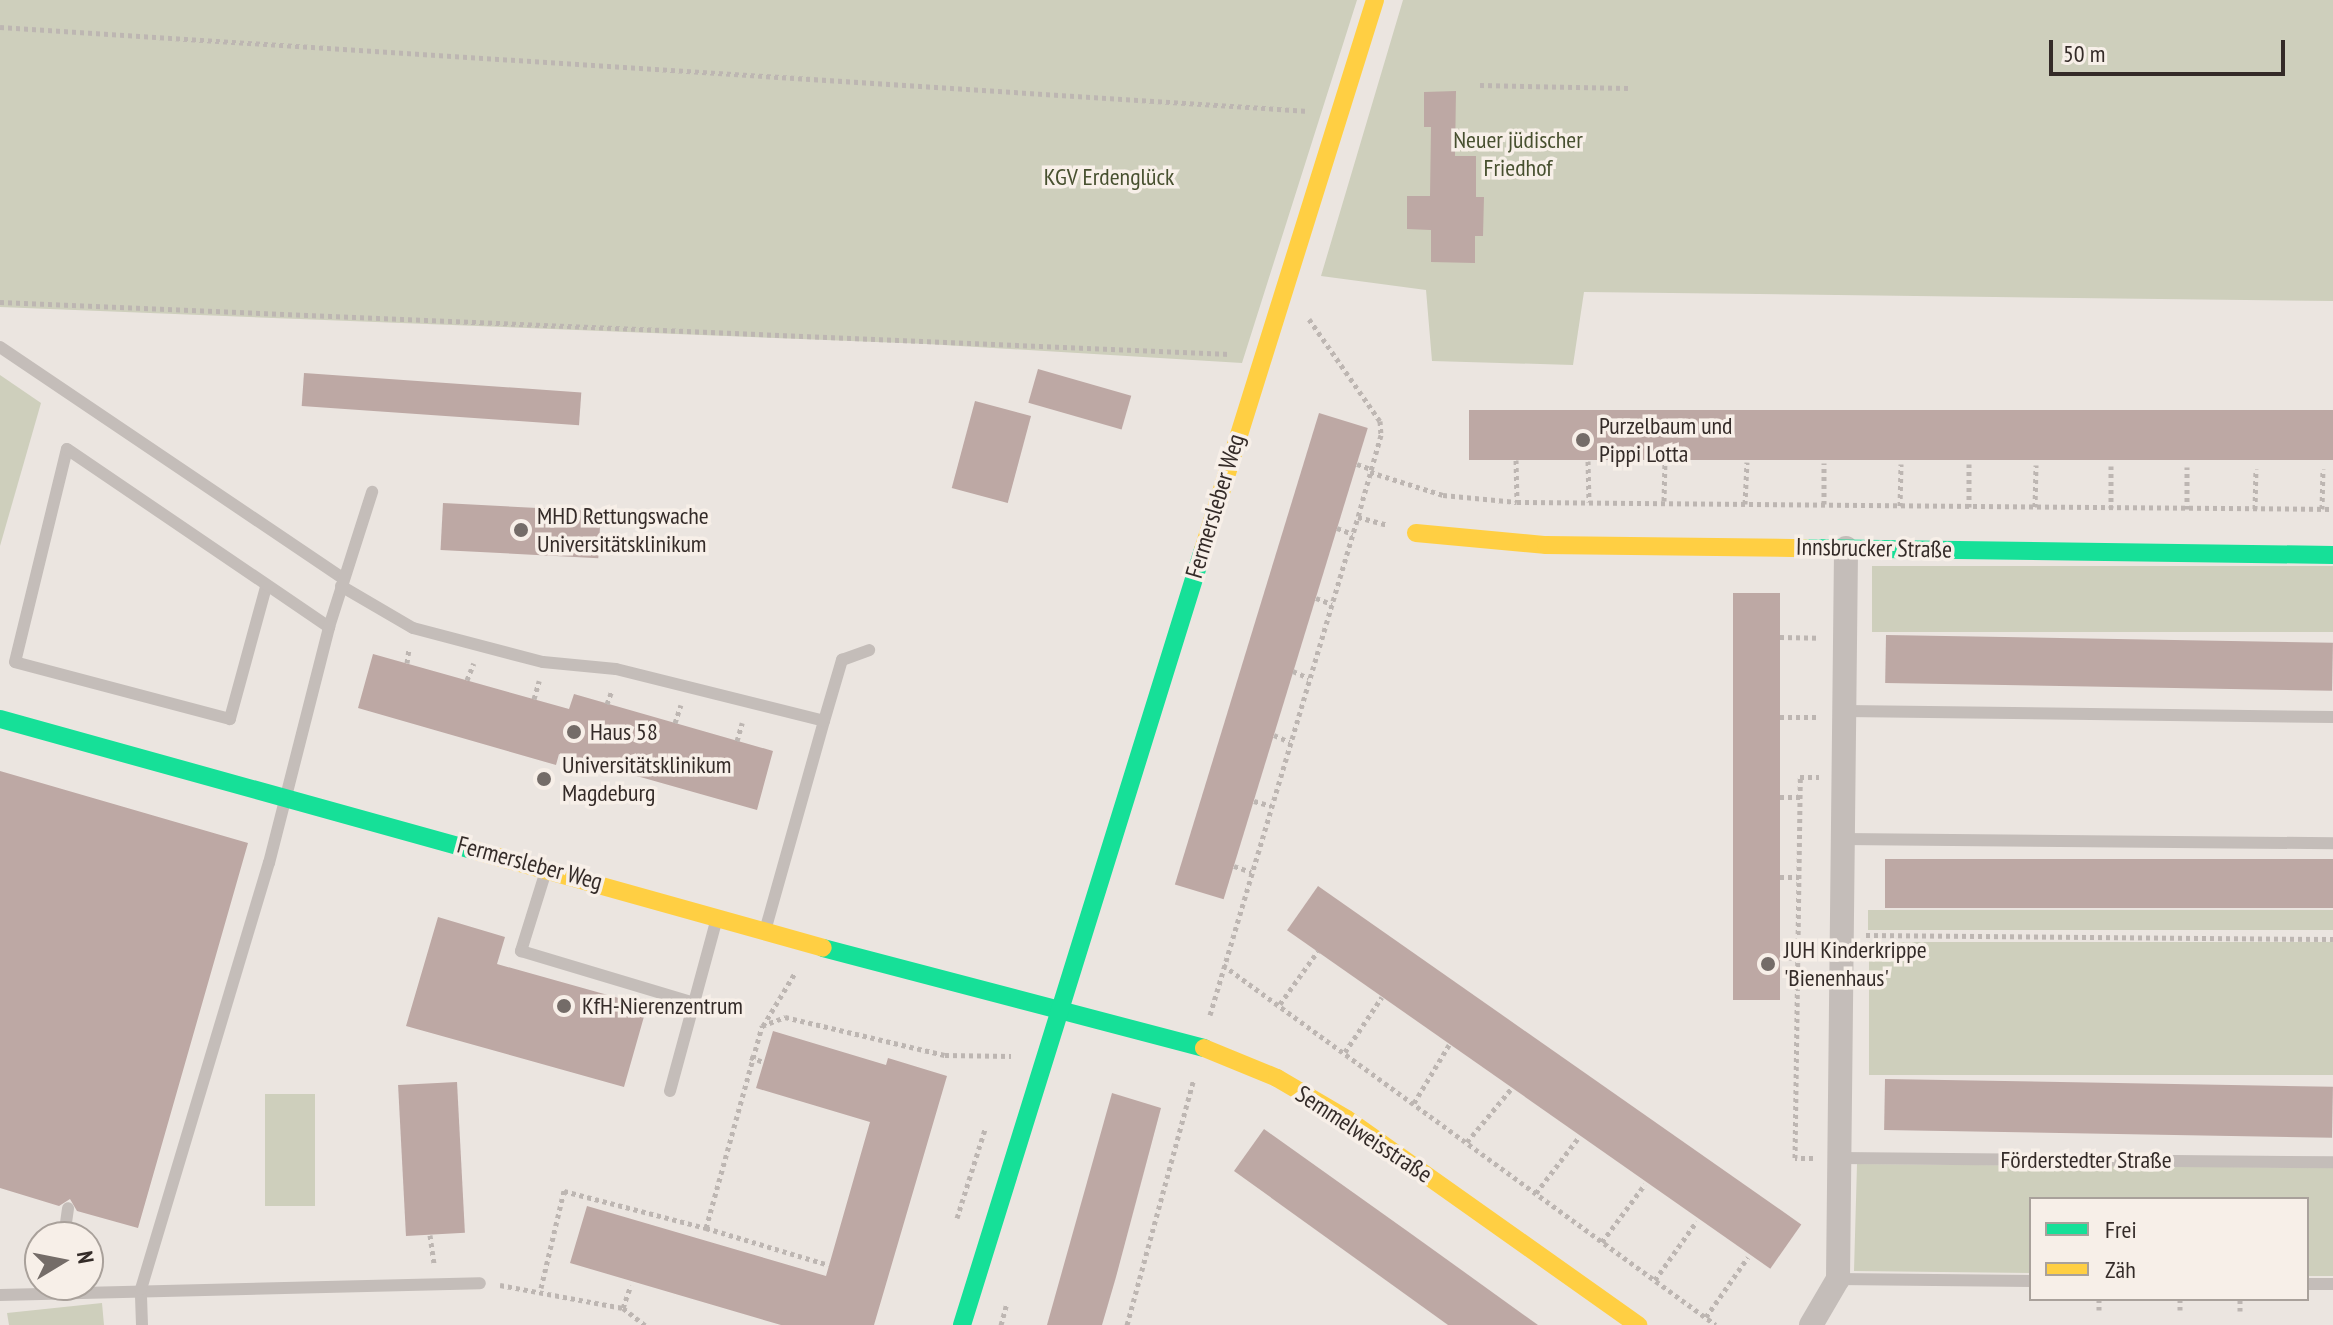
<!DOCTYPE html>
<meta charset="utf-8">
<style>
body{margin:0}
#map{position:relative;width:2333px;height:1325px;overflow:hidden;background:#ebe5e0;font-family:"PT Sans Narrow",sans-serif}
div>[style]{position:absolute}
.green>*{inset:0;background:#cecfbc;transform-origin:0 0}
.building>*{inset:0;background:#bda8a4;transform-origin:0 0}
.path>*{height:5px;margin-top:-2.5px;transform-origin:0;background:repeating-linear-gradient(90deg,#bdb6b2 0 4px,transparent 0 8px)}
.lane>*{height:12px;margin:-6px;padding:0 6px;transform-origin:6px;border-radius:6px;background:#c4bdb9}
.street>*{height:24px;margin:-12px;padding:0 12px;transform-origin:12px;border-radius:12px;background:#c4bdb9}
.fast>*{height:18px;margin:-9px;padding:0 9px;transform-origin:9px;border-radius:9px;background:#16e098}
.slow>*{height:18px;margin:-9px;padding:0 9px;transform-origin:9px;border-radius:9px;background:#ffcf43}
.dots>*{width:22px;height:22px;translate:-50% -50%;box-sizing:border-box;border:4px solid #f7efe8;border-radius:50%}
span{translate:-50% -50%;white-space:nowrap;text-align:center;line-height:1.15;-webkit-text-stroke:7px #f7efe8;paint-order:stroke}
.park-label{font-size:24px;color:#47502f}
.poi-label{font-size:24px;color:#342b28}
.left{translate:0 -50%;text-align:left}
.street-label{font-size:24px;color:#342b28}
.legend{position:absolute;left:2029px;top:1197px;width:280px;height:104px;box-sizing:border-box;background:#f7efe8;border:2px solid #a9a19b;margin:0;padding:10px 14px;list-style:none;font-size:24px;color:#342b28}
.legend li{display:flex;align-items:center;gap:16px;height:40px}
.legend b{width:40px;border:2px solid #a9a19b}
.north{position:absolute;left:24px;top:1221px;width:80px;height:80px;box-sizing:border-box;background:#f7efe8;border:2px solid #a9a19b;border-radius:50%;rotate:80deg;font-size:22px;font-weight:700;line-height:32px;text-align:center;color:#342b28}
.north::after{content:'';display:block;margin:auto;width:28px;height:36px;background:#746c68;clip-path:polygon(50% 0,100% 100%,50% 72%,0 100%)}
.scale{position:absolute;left:2049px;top:40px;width:236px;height:36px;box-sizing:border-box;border:4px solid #342b28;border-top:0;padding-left:10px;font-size:24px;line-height:28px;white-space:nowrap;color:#342b28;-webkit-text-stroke:6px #f7efe8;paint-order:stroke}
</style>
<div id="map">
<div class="green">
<i style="clip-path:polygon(0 0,1357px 0,1242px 363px,927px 344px,0 307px)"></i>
<i style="clip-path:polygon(1403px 0,2333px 0,2333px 301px,1584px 292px,1573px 365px,1432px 361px,1426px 290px,1321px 276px)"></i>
<i style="clip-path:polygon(0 375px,41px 403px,0 546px)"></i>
<i style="left:1872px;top:566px;width:461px;height:66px"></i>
<i style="left:1868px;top:910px;width:465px;height:20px"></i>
<i style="left:1869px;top:942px;width:464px;height:133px"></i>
<i style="left:265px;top:1094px;width:50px;height:112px"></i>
<i style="clip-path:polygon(1857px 1164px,2333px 1168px,2333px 1276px,2307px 1276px,2307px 1199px,2031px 1199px,2031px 1273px,1854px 1271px)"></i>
<i style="clip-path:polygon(102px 1303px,104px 1325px,9px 1325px,7px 1313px)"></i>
</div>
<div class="building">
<i style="clip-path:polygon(1456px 91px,1455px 156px,1476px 156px,1476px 197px,1484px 197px,1483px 236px,1475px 236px,1475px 263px,1431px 262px,1431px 230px,1407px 229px,1407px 196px,1430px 196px,1431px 127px,1424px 127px,1424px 92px)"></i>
<i style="left:1038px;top:369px;width:97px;height:35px;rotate:16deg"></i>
<i style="left:304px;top:373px;width:278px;height:33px;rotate:4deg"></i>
<i style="left:975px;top:401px;width:58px;height:90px;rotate:15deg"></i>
<i style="left:1469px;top:410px;width:864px;height:50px"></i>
<i style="left:1319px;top:413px;width:51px;height:493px;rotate:17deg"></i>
<i style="left:443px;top:503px;width:158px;height:47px;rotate:3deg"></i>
<i style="left:1733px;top:593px;width:47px;height:407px"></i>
<i style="left:1886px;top:635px;width:447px;height:48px;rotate:1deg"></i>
<i style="clip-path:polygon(373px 654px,569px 709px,574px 694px,773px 751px,757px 810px,559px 754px,556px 765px,358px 708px)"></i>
<i style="clip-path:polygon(0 771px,248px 843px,138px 1228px,77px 1211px,70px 1199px,59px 1206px,0 1188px)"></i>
<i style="left:1885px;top:859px;width:448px;height:49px"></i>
<i style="left:1318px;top:886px;width:590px;height:54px;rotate:35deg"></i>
<i style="clip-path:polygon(438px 917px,505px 937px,497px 964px,647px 1006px,624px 1087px,406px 1026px)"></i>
<i style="clip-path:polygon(773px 1031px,886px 1065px,888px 1058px,947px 1076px,874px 1325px,781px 1325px,570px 1263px,587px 1206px,826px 1276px,870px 1122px,756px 1088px)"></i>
<i style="left:1885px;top:1079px;width:448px;height:51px;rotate:1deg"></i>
<i style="left:457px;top:1082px;width:151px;height:59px;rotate:87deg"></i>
<i style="clip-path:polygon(1112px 1093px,1161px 1108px,1116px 1277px,1102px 1325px,1047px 1325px)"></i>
<i style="clip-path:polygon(1264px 1129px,1410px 1233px,1538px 1325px,1448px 1325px,1234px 1171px)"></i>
</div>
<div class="path">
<i style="left:0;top:27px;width:1311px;rotate:3.67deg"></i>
<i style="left:1480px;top:85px;width:148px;rotate:1.2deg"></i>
<i style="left:0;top:302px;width:1231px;rotate:2.42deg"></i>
<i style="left:1309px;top:319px;width:124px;rotate:55.2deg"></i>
<i style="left:1380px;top:421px;width:14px;rotate:86deg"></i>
<i style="left:1381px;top:435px;width:85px;rotate:105.7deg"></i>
<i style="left:1358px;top:517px;width:30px;rotate:15deg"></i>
<i style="left:1516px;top:460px;width:42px;rotate:88.6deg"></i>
<i style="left:1588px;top:461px;width:41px;rotate:88.6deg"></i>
<i style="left:1357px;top:464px;width:15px;rotate:20deg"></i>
<i style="left:1969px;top:464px;width:43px;rotate:90deg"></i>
<i style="left:2111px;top:466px;width:42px;rotate:90deg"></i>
<i style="left:1370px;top:472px;width:77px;rotate:17.5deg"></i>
<i style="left:1443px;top:495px;width:74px;rotate:5.4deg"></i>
<i style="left:1517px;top:502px;width:816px;rotate:0.49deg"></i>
<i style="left:1664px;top:501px;width:40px;rotate:-88.6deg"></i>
<i style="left:1745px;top:504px;width:42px;rotate:-87.3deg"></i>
<i style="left:1824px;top:504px;width:41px;rotate:-90deg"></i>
<i style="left:1900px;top:506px;width:42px;rotate:-88.6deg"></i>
<i style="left:2035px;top:507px;width:42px;rotate:-88.6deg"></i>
<i style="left:2187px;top:509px;width:42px;rotate:-90deg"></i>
<i style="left:2255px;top:509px;width:40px;rotate:-88.6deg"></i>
<i style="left:2322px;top:509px;width:40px;rotate:-88.6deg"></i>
<i style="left:1337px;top:528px;width:17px;rotate:21deg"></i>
<i style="left:1316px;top:598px;width:17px;rotate:21deg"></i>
<i style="left:1780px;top:637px;width:39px;rotate:1deg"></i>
<i style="left:407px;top:663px;width:15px;rotate:-82deg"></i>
<i style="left:1293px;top:671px;width:17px;rotate:24deg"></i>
<i style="left:467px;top:680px;width:18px;rotate:-68deg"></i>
<i style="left:534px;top:699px;width:19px;rotate:-74deg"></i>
<i style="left:607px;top:704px;width:15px;rotate:-70deg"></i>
<i style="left:1780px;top:717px;width:39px"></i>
<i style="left:675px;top:723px;width:19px;rotate:-72deg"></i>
<i style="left:1274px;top:735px;width:17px;rotate:24deg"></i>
<i style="left:737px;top:741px;width:19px;rotate:-74deg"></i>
<i style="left:1780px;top:797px;width:20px"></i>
<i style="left:1254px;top:801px;width:18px;rotate:16deg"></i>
<i style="left:1234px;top:866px;width:18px;rotate:19deg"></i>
<i style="left:1780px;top:877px;width:19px"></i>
<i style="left:1866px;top:935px;width:467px;rotate:0.5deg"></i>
<i style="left:1780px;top:957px;width:19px;rotate:3deg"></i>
<i style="left:1223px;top:965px;width:610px;rotate:36.14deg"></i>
<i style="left:1280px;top:1004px;width:65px;rotate:-54.4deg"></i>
<i style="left:1210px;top:1015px;width:520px;rotate:-73.45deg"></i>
<i style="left:763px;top:1026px;width:62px;rotate:-58.9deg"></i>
<i style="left:1345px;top:1052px;width:66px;rotate:-56.1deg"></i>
<i style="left:750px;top:1057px;width:15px;rotate:20deg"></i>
<i style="left:1414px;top:1103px;width:68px;rotate:-58.9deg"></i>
<i style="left:1467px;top:1142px;width:69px;rotate:-50.3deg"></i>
<i style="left:1813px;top:1158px;width:18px;rotate:180deg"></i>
<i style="left:1795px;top:1158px;width:381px;rotate:-89.2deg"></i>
<i style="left:1800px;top:777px;width:19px"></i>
<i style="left:1536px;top:1193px;width:71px;rotate:-52.5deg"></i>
<i style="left:957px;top:1218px;width:93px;rotate:-72.5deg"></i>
<i style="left:706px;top:1228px;width:128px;rotate:16.7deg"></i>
<i style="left:430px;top:1235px;width:28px;rotate:82deg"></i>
<i style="left:1602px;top:1242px;width:72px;rotate:-53.4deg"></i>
<i style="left:1655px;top:1280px;width:72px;rotate:-54.6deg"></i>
<i style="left:500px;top:1285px;width:125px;rotate:10.6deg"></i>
<i style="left:623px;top:1308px;width:28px;rotate:38deg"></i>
<i style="left:541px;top:1288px;width:100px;rotate:-76.7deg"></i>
<i style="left:564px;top:1191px;width:147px;rotate:14.6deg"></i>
<i style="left:706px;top:1228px;width:210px;rotate:-74.5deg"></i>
<i style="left:762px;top:1026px;width:25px;rotate:-21deg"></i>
<i style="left:785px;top:1017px;width:164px;rotate:13.4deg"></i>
<i style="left:945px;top:1055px;width:66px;rotate:0.9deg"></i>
<i style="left:623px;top:1308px;width:24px;rotate:-71deg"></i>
<i style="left:2099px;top:1310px;width:11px;rotate:-90deg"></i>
<i style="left:2180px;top:1310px;width:11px;rotate:-90deg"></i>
<i style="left:2240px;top:1311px;width:12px;rotate:-90deg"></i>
<i style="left:1706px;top:1317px;width:73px;rotate:-55deg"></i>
<i style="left:1001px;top:1325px;width:23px;rotate:-75deg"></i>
<i style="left:1127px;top:1325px;width:255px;rotate:-74.8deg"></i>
</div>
<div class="lane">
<i style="left:0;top:347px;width:414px;rotate:34deg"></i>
<i style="left:341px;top:586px;width:83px;rotate:30.3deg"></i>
<i style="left:413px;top:628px;width:134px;rotate:14.7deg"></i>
<i style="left:543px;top:662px;width:73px;rotate:5.5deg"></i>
<i style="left:616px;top:669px;width:214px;rotate:14deg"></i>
<i style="left:824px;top:721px;width:215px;rotate:105.7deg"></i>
<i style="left:266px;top:587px;width:137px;rotate:105.3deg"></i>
<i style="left:230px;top:719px;width:222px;rotate:-165.2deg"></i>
<i style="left:15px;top:662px;width:219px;rotate:-76.3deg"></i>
<i style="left:67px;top:449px;width:317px;rotate:34.2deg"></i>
<i style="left:1845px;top:711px;width:488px;rotate:0.7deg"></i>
<i style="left:824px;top:721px;width:64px;rotate:-73.6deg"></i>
<i style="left:842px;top:660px;width:29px;rotate:-20deg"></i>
<i style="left:1843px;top:839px;width:490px;rotate:0.5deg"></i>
<i style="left:545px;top:874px;width:81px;rotate:107.3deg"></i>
<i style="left:521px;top:951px;width:181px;rotate:16.7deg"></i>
<i style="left:670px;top:1091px;width:175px;rotate:-74.8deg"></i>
<i style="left:1840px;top:1158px;width:493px;rotate:0.5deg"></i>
<i style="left:64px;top:1237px;width:29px;rotate:-82deg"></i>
<i style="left:1838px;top:1279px;width:193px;rotate:0.6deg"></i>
<i style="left:2307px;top:1284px;width:26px"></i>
<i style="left:0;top:1295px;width:480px;rotate:-1.4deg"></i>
<i style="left:142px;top:1325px;width:36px;rotate:-92deg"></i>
<i style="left:141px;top:1289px;width:445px;rotate:-73.3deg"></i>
<i style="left:269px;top:863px;width:244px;rotate:-75.7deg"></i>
<i style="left:329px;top:627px;width:142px;rotate:-72.3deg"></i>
</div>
<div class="street">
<i style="left:1811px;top:1325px;width:53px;rotate:-59.6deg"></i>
<i style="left:1838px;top:1279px;width:731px;rotate:-89.37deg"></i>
</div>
<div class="fast">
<i style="left:1806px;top:548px;width:527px;rotate:0.76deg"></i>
<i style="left:0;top:719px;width:491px;rotate:15.5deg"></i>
<i style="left:823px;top:948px;width:394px;rotate:14.7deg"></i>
<i style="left:962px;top:1325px;width:812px;rotate:-72.73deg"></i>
</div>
<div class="slow">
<i style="left:1416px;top:533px;width:131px;rotate:5.3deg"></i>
<i style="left:1546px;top:545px;width:260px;rotate:0.7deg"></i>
<i style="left:1203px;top:550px;width:576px;rotate:-72.63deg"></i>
<i style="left:473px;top:850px;width:363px;rotate:15.6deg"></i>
<i style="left:1204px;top:1048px;width:79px;rotate:22.3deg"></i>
<i style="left:1277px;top:1078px;width:81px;rotate:30.4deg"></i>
<i style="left:1347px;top:1119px;width:357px;rotate:35.3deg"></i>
</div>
<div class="dots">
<i style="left:1583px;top:440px;background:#746c68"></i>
<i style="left:521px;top:530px;background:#746c68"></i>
<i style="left:574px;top:732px;background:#746c68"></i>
<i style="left:544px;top:779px;background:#746c68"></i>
<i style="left:1768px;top:964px;background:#746c68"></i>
<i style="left:564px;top:1006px;background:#746c68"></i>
</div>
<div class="park-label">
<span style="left:1518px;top:154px">Neuer jüdischer<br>Friedhof</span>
<span style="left:1109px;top:177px">KGV Erdenglück</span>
</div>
<div class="poi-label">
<span class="left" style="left:1599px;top:440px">Purzelbaum und<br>Pippi Lotta</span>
<span class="left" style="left:537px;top:530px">MHD Rettungswache<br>Universitätsklinikum</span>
<span class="left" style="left:590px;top:732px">Haus 58</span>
<span class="left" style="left:562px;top:779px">Universitätsklinikum<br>Magdeburg</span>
<span class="left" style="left:1784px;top:964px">JUH Kinderkrippe<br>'Bienenhaus'</span>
<span class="left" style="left:582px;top:1006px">KfH-Nierenzentrum</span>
</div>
<div class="street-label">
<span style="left:1215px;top:506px;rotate:-73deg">Fermersleber Weg</span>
<span style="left:1874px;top:548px;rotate:1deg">Innsbrucker Straße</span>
<span style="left:530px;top:863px;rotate:15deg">Fermersleber Weg</span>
<span style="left:1364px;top:1134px;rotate:33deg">Semmelweisstraße</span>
<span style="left:2086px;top:1160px">Förderstedter Straße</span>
</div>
<ul class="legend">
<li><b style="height:10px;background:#16e098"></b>Frei</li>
<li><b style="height:10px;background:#ffcf43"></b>Zäh</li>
</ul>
<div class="north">N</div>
<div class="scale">50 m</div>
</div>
